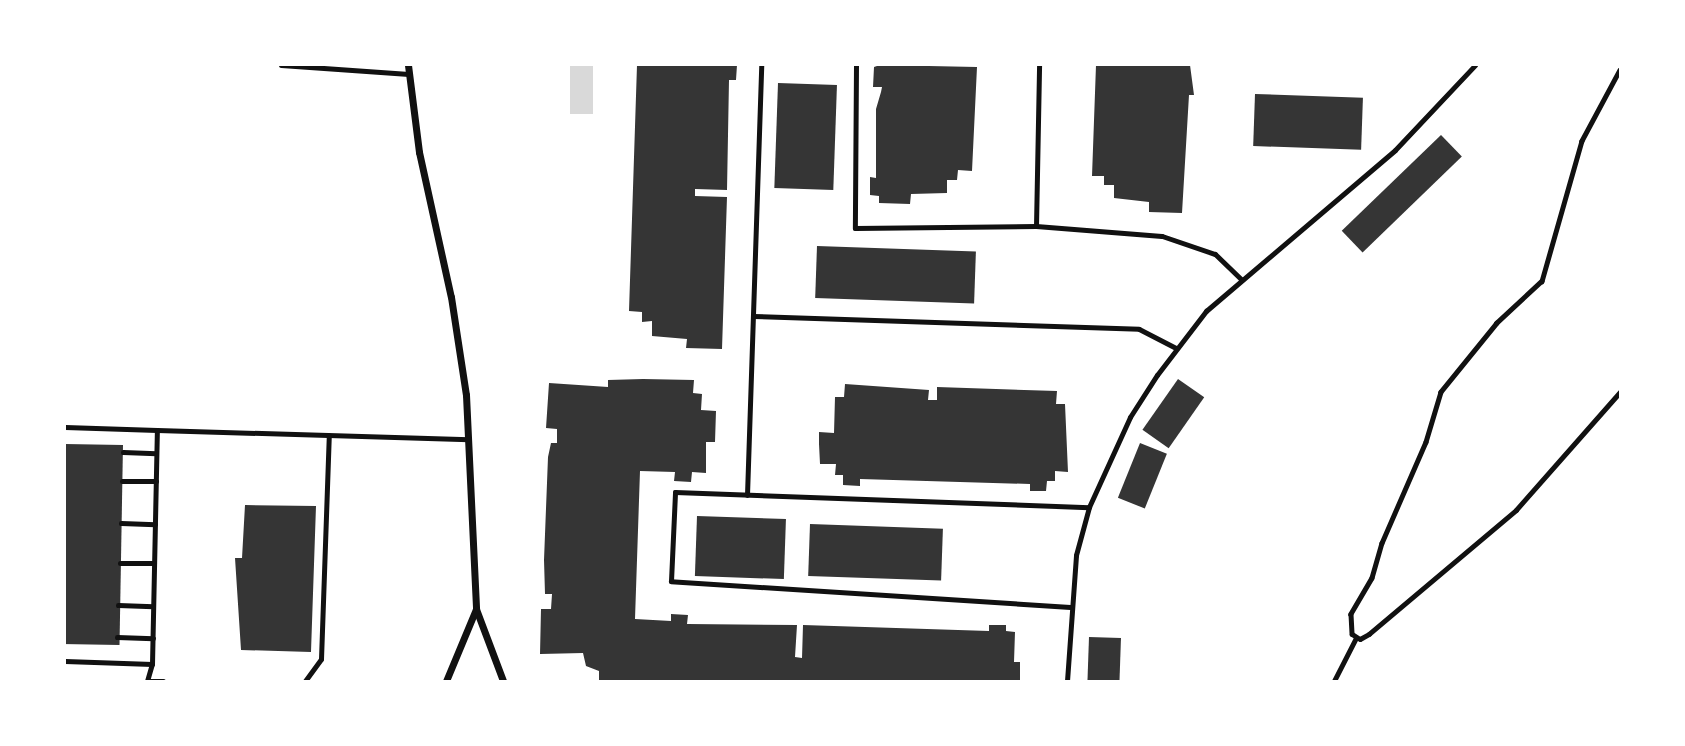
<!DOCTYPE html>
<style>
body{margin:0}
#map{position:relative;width:1685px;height:746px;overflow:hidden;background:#fff;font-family:"PT Sans Narrow",sans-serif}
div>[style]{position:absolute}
.water>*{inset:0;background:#d9d9d9;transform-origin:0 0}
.building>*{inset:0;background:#353535;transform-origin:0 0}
.path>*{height:4.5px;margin:-2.25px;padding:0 2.25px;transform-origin:2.25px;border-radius:2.25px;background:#111}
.service>*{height:5px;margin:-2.5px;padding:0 2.5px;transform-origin:2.5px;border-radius:2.5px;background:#111}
.minor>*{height:7px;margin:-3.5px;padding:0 3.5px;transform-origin:3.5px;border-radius:3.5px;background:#111}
span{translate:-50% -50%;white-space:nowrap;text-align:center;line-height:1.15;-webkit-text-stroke:5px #fff;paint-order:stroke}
.frame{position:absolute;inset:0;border:66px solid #fff;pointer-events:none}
</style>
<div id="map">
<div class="water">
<i style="left:570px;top:65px;width:23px;height:49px"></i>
</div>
<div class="building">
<i style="clip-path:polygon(637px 65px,737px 65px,736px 80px,729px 80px,727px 190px,695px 189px,695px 196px,727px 197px,722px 349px,686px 348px,687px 339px,652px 336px,652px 321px,642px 322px,642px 312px,629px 311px)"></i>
<i style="clip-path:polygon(880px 65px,977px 67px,972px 171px,958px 170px,957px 180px,947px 180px,947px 193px,911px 194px,910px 204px,879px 203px,879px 196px,870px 195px,870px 177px,876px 178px,876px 109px,881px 92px,882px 87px,873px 87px,874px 67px)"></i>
<i style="clip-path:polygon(1096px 65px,1190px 65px,1194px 95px,1189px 95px,1182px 213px,1149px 212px,1149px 202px,1114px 198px,1114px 185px,1104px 185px,1104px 176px,1092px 176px)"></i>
<i style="left:778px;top:83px;width:59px;height:105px;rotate:2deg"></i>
<i style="left:1255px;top:94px;width:108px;height:52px;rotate:2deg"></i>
<i style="left:1441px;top:135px;width:30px;height:138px;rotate:46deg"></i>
<i style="left:817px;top:246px;width:159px;height:52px;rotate:2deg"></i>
<i style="clip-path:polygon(643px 379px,694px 380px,693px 393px,702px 394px,701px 410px,716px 411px,715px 442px,706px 442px,706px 473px,692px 472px,691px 482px,674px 481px,675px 472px,640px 471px,635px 619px,671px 621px,671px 614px,688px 615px,687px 624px,797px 625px,795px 657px,802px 658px,803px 625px,989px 631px,989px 625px,1006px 625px,1006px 631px,1015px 632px,1014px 662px,1020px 662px,1020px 681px,599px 681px,599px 671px,586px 666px,583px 653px,540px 654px,541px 609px,551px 609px,552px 594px,545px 594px,544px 560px,548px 457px,551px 443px,557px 443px,557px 429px,546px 428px,549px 383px,608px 387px,608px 380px)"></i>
<i style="left:1178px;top:379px;width:32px;height:62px;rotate:35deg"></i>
<i style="clip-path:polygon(845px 384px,929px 390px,928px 400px,937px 400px,937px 387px,1057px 391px,1056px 404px,1065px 404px,1068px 472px,1055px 471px,1055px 481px,1047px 481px,1046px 491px,1030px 491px,1030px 484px,860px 479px,860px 486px,843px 485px,843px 475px,835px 475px,836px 464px,820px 464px,819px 444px,819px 432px,834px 433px,835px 397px,844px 397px)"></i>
<i style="left:1140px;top:443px;width:29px;height:59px;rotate:22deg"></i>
<i style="left:65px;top:444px;width:58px;height:200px;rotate:1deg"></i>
<i style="clip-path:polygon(245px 505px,316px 506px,311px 652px,241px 650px,235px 558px,242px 558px)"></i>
<i style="left:697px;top:516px;width:89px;height:60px;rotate:2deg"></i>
<i style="left:810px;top:524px;width:133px;height:52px;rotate:2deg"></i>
<i style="left:1089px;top:637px;width:32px;height:44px;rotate:2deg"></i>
</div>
<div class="path">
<i style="left:1620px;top:70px;width:81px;rotate:118.2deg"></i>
<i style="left:1582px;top:141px;width:146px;rotate:105.9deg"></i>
<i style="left:1542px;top:281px;width:62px;rotate:137deg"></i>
<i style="left:1497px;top:323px;width:89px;rotate:129.1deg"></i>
<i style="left:1441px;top:392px;width:52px;rotate:106.7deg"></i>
<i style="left:1426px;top:442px;width:110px;rotate:113.5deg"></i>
<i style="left:1382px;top:543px;width:36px;rotate:106deg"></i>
<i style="left:1372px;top:578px;width:42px;rotate:120.3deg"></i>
<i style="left:1351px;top:614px;width:20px;rotate:87deg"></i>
<i style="left:1352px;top:634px;width:9px;rotate:32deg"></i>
<i style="left:1360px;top:639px;width:10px;rotate:-29deg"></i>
<i style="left:1369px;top:634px;width:192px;rotate:-40.1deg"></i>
<i style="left:1516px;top:510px;width:157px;rotate:-48.6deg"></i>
<i style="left:1334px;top:681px;width:48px;rotate:-62.9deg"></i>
</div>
<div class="service">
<i style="left:281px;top:65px;width:128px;rotate:4deg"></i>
<i style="left:856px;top:65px;width:163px;rotate:90.4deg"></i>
<i style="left:855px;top:228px;width:181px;rotate:-0.6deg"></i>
<i style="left:1036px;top:226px;width:126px;rotate:4.5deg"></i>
<i style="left:1162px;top:236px;width:56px;rotate:18.8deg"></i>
<i style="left:1215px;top:254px;width:36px;rotate:44deg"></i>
<i style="left:1036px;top:226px;width:161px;rotate:-88.9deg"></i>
<i style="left:753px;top:316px;width:386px;rotate:1.9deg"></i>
<i style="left:1139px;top:329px;width:42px;rotate:27.2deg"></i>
<i style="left:65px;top:427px;width:92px;rotate:1.9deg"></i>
<i style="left:123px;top:452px;width:33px;rotate:2deg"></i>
<i style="left:122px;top:481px;width:34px"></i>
<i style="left:747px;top:495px;width:430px;rotate:-88.1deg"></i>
<i style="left:121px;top:523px;width:34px;rotate:2deg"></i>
<i style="left:120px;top:563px;width:34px"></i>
<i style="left:118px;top:605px;width:35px;rotate:2deg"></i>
<i style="left:1070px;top:607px;width:400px;rotate:-176.3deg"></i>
<i style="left:671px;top:581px;width:89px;rotate:-87.4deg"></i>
<i style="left:675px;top:492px;width:414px;rotate:2.1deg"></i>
<i style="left:117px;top:637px;width:36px;rotate:2deg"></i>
<i style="left:65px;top:661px;width:87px;rotate:2deg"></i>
<i style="left:147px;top:681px;width:18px;rotate:-74deg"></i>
<i style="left:152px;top:664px;width:234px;rotate:-88.8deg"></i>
<i style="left:157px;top:430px;width:312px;rotate:1.7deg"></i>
<i style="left:148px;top:681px;width:15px"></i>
<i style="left:305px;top:681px;width:27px;rotate:-54deg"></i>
<i style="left:321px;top:659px;width:224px;rotate:-88deg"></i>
<i style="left:1067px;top:681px;width:126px;rotate:-85.9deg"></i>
<i style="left:1076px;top:555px;width:50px;rotate:-74.8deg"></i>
<i style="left:1089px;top:507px;width:99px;rotate:-65.5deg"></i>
<i style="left:1130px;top:417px;width:50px;rotate:-57.3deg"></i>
<i style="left:1157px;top:375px;width:81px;rotate:-52.6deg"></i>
<i style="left:1206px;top:311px;width:248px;rotate:-40.4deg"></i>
<i style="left:1395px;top:150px;width:117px;rotate:-46.7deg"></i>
</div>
<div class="minor">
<i style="left:408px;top:65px;width:88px;rotate:82.8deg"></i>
<i style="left:419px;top:152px;width:148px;rotate:77.6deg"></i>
<i style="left:451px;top:297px;width:99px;rotate:81.3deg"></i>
<i style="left:466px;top:395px;width:214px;rotate:87.3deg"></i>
<i style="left:476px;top:609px;width:77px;rotate:69.4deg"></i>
<i style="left:446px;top:681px;width:78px;rotate:-67.4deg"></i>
</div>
<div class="frame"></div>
</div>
